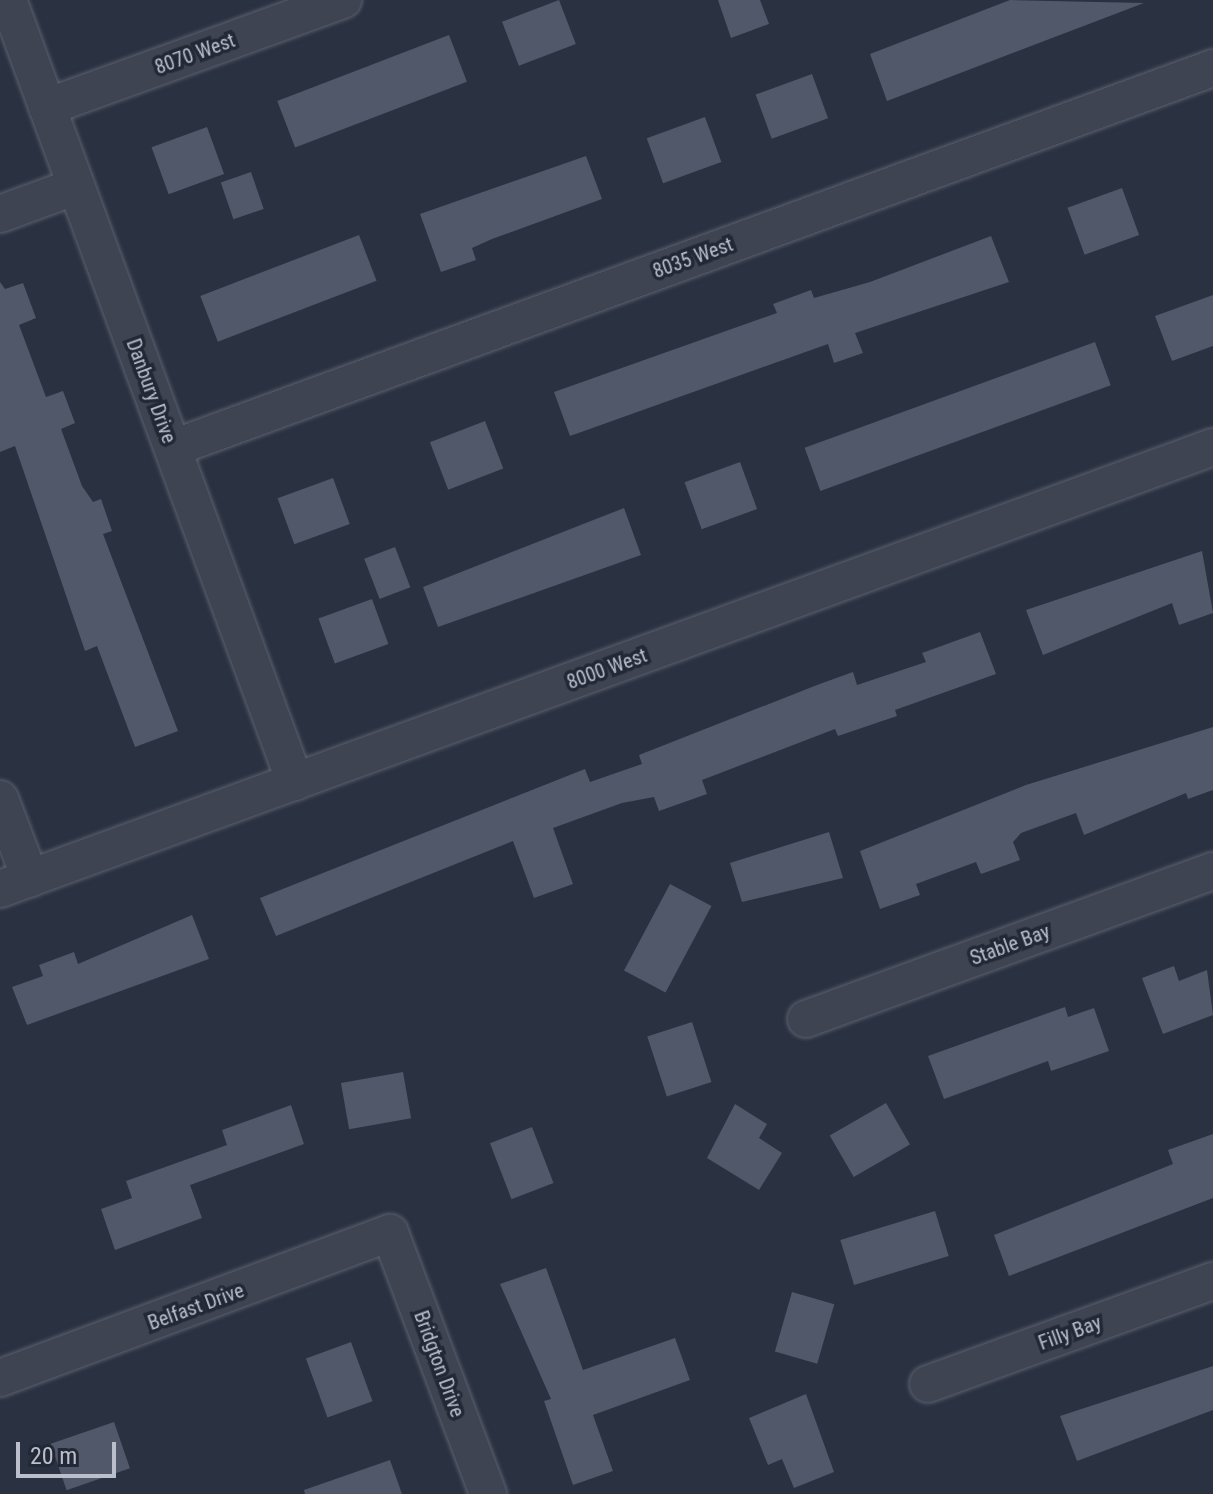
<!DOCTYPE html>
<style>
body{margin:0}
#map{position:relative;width:1213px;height:1494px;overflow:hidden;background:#2a3141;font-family:"Roboto Condensed",sans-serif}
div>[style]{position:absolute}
.building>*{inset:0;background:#50586a;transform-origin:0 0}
.roads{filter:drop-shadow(0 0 2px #5c616e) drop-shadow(0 0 2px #5c616e)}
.minor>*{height:36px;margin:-18px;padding:0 18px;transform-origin:18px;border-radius:18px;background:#3e4451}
span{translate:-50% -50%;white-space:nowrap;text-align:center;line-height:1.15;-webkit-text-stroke:7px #222836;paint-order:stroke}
.street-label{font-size:20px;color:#bbbfcb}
.scale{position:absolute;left:16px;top:1442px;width:100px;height:36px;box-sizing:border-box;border:4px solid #bbbfcb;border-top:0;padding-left:10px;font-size:24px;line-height:28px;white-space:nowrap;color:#bbbfcb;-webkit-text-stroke:6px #222836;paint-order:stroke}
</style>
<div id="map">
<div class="building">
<i style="left:559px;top:0;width:47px;height:61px;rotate:69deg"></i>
<i style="clip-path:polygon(718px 0,760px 0,769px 24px,731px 38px)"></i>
<i style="clip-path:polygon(1010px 0,1144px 3px,887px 101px,870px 54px)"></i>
<i style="left:449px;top:35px;width:50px;height:184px;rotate:69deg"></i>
<i style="left:812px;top:74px;width:47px;height:60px;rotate:70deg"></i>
<i style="left:705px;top:117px;width:48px;height:62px;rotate:70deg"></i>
<i style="left:207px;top:127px;width:50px;height:59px;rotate:70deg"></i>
<i style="clip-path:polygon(586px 156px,602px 199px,492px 239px,472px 248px,476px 260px,441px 272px,420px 214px)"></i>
<i style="left:251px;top:172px;width:39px;height:32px;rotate:71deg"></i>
<i style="left:1122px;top:188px;width:50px;height:58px;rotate:70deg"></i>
<i style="left:359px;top:235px;width:49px;height:170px;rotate:69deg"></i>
<i style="clip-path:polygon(991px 236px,1009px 282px,855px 333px,863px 353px,834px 363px,828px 344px,570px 436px,554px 392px,777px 313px,773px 304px,811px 290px,814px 298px,870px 282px)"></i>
<i style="clip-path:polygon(0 282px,5px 289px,23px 283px,36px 318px,19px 325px,46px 397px,63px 391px,75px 423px,61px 429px,82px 486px,93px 502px,101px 499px,112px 531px,103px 534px,178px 731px,135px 747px,97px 646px,85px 651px,15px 446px,0 452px)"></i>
<i style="clip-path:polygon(1213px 295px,1213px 346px,1172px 361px,1155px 316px)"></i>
<i style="left:1095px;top:342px;width:46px;height:309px;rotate:70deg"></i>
<i style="left:485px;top:421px;width:51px;height:59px;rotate:69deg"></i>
<i style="left:740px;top:462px;width:50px;height:59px;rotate:70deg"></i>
<i style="left:333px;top:478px;width:49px;height:59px;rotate:70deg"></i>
<i style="clip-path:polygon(624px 508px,641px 555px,438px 627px,423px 587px)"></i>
<i style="left:395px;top:547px;width:43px;height:33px;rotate:69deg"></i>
<i style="clip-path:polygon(1202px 551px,1213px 613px,1179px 625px,1172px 603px,1043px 655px,1026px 610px)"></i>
<i style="left:372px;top:599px;width:48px;height:57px;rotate:70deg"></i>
<i style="clip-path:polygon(980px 632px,996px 674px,895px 710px,897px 716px,838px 736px,835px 729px,702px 780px,707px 794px,659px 811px,654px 797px,622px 803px,553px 828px,573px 884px,534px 898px,513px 841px,276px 936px,260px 898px,585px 769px,590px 782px,642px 764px,639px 755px,817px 685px,853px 672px,857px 685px,926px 662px,922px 653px)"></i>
<i style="clip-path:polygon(1213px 727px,1213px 790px,1188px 799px,1186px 793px,1084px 835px,1076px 813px,1021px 833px,1013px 842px,1020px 860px,981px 874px,976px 862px,916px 884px,920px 895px,880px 909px,860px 851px,1026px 785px)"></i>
<i style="clip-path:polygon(829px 832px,843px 878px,742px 902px,730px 863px)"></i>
<i style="left:670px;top:884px;width:47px;height:98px;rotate:28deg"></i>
<i style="clip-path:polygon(192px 915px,209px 959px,27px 1025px,12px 987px,43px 976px,39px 965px,74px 952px,78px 964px)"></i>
<i style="clip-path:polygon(1174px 966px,1179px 981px,1207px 970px,1213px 1015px,1163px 1034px,1142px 978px)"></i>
<i style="clip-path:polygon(1065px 1007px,1068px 1017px,1094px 1008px,1109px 1051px,1051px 1071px,1048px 1061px,944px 1099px,928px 1056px)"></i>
<i style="left:692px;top:1022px;width:63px;height:47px;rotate:72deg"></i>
<i style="left:403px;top:1072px;width:47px;height:63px;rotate:80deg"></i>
<i style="left:886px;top:1103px;width:48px;height:65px;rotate:60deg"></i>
<i style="clip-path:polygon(735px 1104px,767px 1124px,759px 1138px,782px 1153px,759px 1190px,707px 1158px)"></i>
<i style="clip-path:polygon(291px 1105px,304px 1144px,190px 1185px,202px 1218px,115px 1250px,101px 1209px,132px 1198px,126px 1181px,227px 1145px,222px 1130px)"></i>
<i style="left:532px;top:1127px;width:60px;height:45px;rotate:69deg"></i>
<i style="clip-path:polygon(1213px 1134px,1213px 1198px,1009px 1276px,994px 1235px,1173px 1164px,1168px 1150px)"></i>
<i style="left:935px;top:1211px;width:47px;height:99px;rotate:73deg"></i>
<i style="clip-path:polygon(546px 1268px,583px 1370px,675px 1338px,690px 1380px,593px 1415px,613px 1471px,573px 1485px,544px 1401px,551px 1399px,500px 1284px)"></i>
<i style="left:792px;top:1292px;width:44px;height:62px;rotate:16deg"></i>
<i style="left:351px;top:1342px;width:63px;height:48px;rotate:70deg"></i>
<i style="clip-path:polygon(1213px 1366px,1213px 1410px,1077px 1461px,1060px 1416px)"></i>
<i style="clip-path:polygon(806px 1394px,834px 1472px,794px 1488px,782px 1459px,768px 1465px,749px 1418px)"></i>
<i style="left:114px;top:1422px;width:49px;height:67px;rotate:71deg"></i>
<i style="clip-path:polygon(390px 1460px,402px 1494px,305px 1494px,304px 1490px)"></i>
</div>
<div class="roads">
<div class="minor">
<i style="left:8px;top:0;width:833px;rotate:69.85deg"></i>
<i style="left:47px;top:107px;width:315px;rotate:-19.9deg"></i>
<i style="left:0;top:214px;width:81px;rotate:-20.2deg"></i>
<i style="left:173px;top:448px;width:1107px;rotate:-20.07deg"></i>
<i style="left:0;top:799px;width:85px;rotate:69.2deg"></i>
<i style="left:0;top:889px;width:1291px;rotate:-20.02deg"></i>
<i style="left:806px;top:1019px;width:433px;rotate:-20deg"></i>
<i style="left:0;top:1378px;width:416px;rotate:-20.4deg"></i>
<i style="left:390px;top:1233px;width:279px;rotate:69.4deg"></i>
<i style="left:928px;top:1384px;width:303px;rotate:-19.9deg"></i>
</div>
</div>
<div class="street-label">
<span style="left:195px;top:54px;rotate:-20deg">8070 West</span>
<span style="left:693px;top:258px;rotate:-20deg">8035 West</span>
<span style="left:151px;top:391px;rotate:70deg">Danbury Drive</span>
<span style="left:607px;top:669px;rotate:-20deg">8000 West</span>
<span style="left:1010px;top:945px;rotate:-20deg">Stable Bay</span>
<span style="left:196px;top:1307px;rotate:-20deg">Belfast Drive</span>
<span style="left:1070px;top:1333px;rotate:-20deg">Filly Bay</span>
<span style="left:439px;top:1364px;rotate:70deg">Bridgton Drive</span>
</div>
<div class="scale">20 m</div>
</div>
